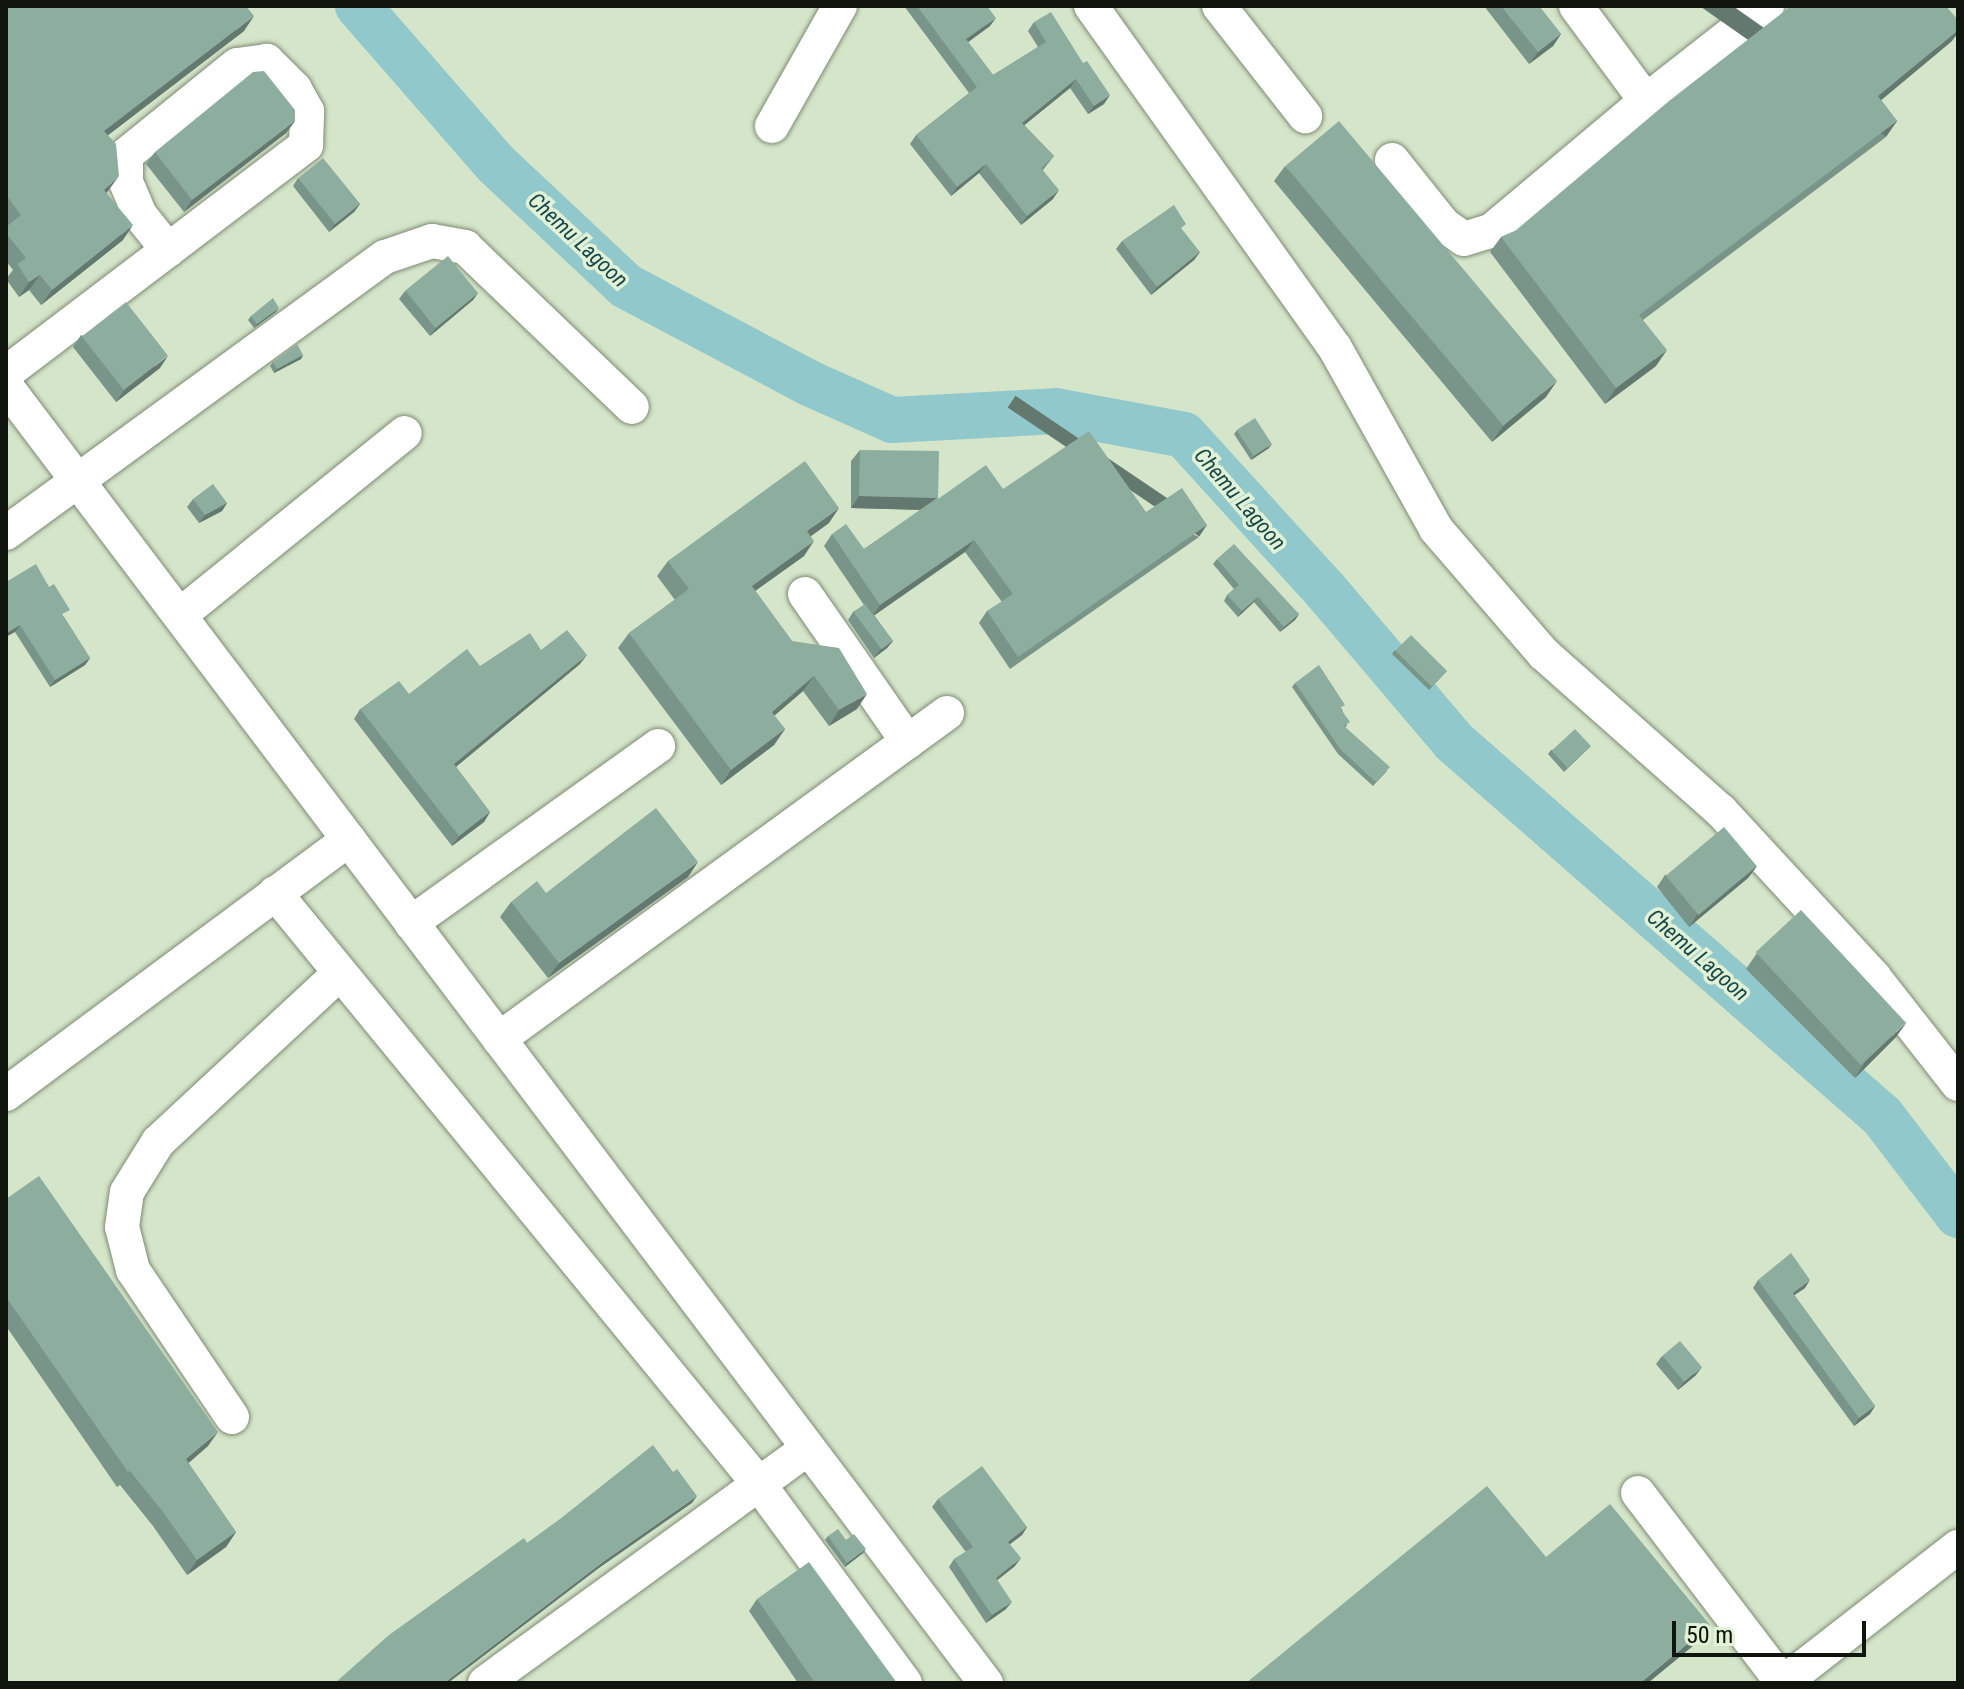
<!DOCTYPE html>
<style>
body{margin:0}
#map{position:relative;width:1964px;height:1689px;overflow:hidden;background:#d5e5ca;font-family:"Roboto Condensed",sans-serif}
div>[style]{position:absolute}
.river>*{height:46px;margin:-23px;padding:0 23px;transform-origin:23px;border-radius:23px;background:#91c8cb}
.roads{filter:drop-shadow(0 0 2px #7d8b73) drop-shadow(0 0 2px #7d8b73)}
.minor>*{height:34px;margin:-17px;padding:0 17px;transform-origin:17px;border-radius:17px;background:#fff}
.wall>*{inset:0;background:#799589}
.shaded-wall>*{inset:0;background:#63796f;transform-origin:0 0}
.building>*{inset:0;background:#8dad9f;transform-origin:0 0}
span{translate:-50% -50%;white-space:nowrap;text-align:center;line-height:1.15;-webkit-text-stroke:7px #e2f2d6;paint-order:stroke}
.water-label{font-size:22px;color:#16484b;font-style:italic}
.frame{position:absolute;inset:0;border:8px solid #0f150c;pointer-events:none}
.scale{position:absolute;left:1672px;top:1621px;width:194px;height:36px;box-sizing:border-box;border:4px solid #0f150c;border-top:0;padding-left:10px;font-size:24px;line-height:28px;white-space:nowrap;color:#0f150c;-webkit-text-stroke:6px #e2f2d6;paint-order:stroke}
</style>
<div id="map">
<div class="river">
<i style="left:358px;top:6px;width:210px;rotate:48.9deg"></i>
<i style="left:496px;top:164px;width:178px;rotate:43.2deg"></i>
<i style="left:626px;top:286px;width:207px;rotate:27.9deg"></i>
<i style="left:809px;top:383px;width:91px;rotate:24deg"></i>
<i style="left:892px;top:420px;width:164px;rotate:-3.1deg"></i>
<i style="left:1056px;top:411px;width:130px;rotate:10.6deg"></i>
<i style="left:1184px;top:435px;width:211px;rotate:47.7deg"></i>
<i style="left:1326px;top:591px;width:197px;rotate:49.7deg"></i>
<i style="left:1453px;top:741px;width:570px;rotate:41.16deg"></i>
<i style="left:1882px;top:1116px;width:125px;rotate:52.5deg"></i>
</div>
<div class="roads">
<div class="minor">
<i style="left:1091px;top:6px;width:420px;rotate:54.5deg"></i>
<i style="left:1335px;top:348px;width:207px;rotate:60.8deg"></i>
<i style="left:1436px;top:529px;width:165px;rotate:49.2deg"></i>
<i style="left:1544px;top:654px;width:237px;rotate:41.6deg"></i>
<i style="left:1721px;top:811px;width:226px;rotate:47.3deg"></i>
<i style="left:1874px;top:977px;width:136px;rotate:51.9deg"></i>
<i style="left:1219px;top:6px;width:140px;rotate:52deg"></i>
<i style="left:1646px;top:101px;width:154px;rotate:-38.1deg"></i>
<i style="left:772px;top:126px;width:138px;rotate:-60.5deg"></i>
<i style="left:1392px;top:160px;width:83px;rotate:51.3deg"></i>
<i style="left:1444px;top:225px;width:24px;rotate:35deg"></i>
<i style="left:1464px;top:239px;width:28px;rotate:-17deg"></i>
<i style="left:1491px;top:231px;width:202px;rotate:-40deg"></i>
<i style="left:1646px;top:101px;width:118px;rotate:-126.4deg"></i>
<i style="left:6px;top:373px;width:377px;rotate:-37.2deg"></i>
<i style="left:306px;top:145px;width:34px;rotate:-88deg"></i>
<i style="left:307px;top:111px;width:25px;rotate:-119deg"></i>
<i style="left:295px;top:89px;width:40px;rotate:-135deg"></i>
<i style="left:267px;top:61px;width:30px;rotate:172deg"></i>
<i style="left:237px;top:65px;width:143px;rotate:141deg"></i>
<i style="left:126px;top:155px;width:27px;rotate:90deg"></i>
<i style="left:126px;top:182px;width:36px;rotate:67deg"></i>
<i style="left:140px;top:215px;width:45px;rotate:51.3deg"></i>
<i style="left:6px;top:386px;width:1626px;rotate:52.93deg"></i>
<i style="left:6px;top:533px;width:469px;rotate:-36.1deg"></i>
<i style="left:385px;top:257px;width:50px;rotate:-18.8deg"></i>
<i style="left:432px;top:241px;width:34px;rotate:10deg"></i>
<i style="left:465px;top:247px;width:231px;rotate:43.8deg"></i>
<i style="left:805px;top:594px;width:180px;rotate:55.2deg"></i>
<i style="left:180px;top:615px;width:289px;rotate:-39deg"></i>
<i style="left:275px;top:893px;width:762px;rotate:50.69deg"></i>
<i style="left:758px;top:1483px;width:248px;rotate:53.7deg"></i>
<i style="left:411px;top:923px;width:304px;rotate:-35.6deg"></i>
<i style="left:499px;top:1039px;width:554px;rotate:-36.04deg"></i>
<i style="left:6px;top:1094px;width:427px;rotate:-36.6deg"></i>
<i style="left:232px;top:1417px;width:177px;rotate:-124deg"></i>
<i style="left:133px;top:1270px;width:44px;rotate:-104.3deg"></i>
<i style="left:122px;top:1227px;width:35px;rotate:-82deg"></i>
<i style="left:127px;top:1192px;width:59px;rotate:-58.2deg"></i>
<i style="left:158px;top:1142px;width:248px;rotate:-42.9deg"></i>
<i style="left:1638px;top:1493px;width:239px;rotate:52.7deg"></i>
<i style="left:485px;top:1683px;width:399px;rotate:-36deg"></i>
<i style="left:1783px;top:1683px;width:222px;rotate:-37.9deg"></i>
</div>
</div>
<div class="wall">
<i style="clip-path:polygon(6px 6px,244px 31px,108px 135px,107px 193px,123px 240px,41px 305px,29px 290px,19px 297px,6px 279px,13px 270px,6px 261px,6px 227px,8px 226px,6px 224px)"></i>
<i style="clip-path:polygon(904px 6px,987px 6px,990px 26px,968px 42px,993px 75px,1038px 47px,1028px 31px,1034px 22px,1104px 104px,1088px 114px,1070px 88px,1024px 125px,1054px 156px,1043px 170px,1053px 199px,1021px 225px,979px 173px,951px 196px,910px 144px,916px 135px,969px 93px)"></i>
<i style="clip-path:polygon(1484px 6px,1539px 6px,1561px 34px,1553px 46px,1529px 64px)"></i>
<i style="clip-path:polygon(1952px 41px,1881px 100px,1897px 121px,1886px 137px,1643px 320px,1656px 366px,1605px 404px,1490px 252px,1501px 237px)"></i>
<i style="clip-path:polygon(295px 121px,286px 133px,184px 212px,146px 164px,155px 152px)"></i>
<i style="clip-path:polygon(1285px 166px,1546px 397px,1492px 442px,1274px 181px)"></i>
<i style="clip-path:polygon(298px 178px,360px 204px,354px 212px,329px 232px,293px 186px)"></i>
<i style="clip-path:polygon(1122px 241px,1200px 252px,1194px 260px,1151px 295px,1116px 249px)"></i>
<i style="clip-path:polygon(405px 291px,478px 293px,473px 300px,430px 336px,399px 299px)"></i>
<i style="clip-path:polygon(276px 312px,254px 328px,248px 320px,251px 316px)"></i>
<i style="clip-path:polygon(81px 335px,160px 368px,116px 402px,73px 347px)"></i>
<i style="clip-path:polygon(303px 355px,301px 359px,274px 373px,270px 366px,273px 362px)"></i>
<i style="clip-path:polygon(1237px 430px,1269px 448px,1251px 460px,1234px 434px)"></i>
<i style="clip-path:polygon(860px 450px,938px 499px,1003px 489px,1146px 512px,1199px 537px,1010px 669px,979px 623px,987px 611px,1002px 602px,965px 552px,874px 615px,893px 641px,887px 648px,874px 658px,848px 620px,853px 612px,864px 605px,824px 546px,832px 534px,864px 549px,921px 510px,851px 508px,851px 461px)"></i>
<i style="clip-path:polygon(193px 499px,227px 503px,222px 511px,199px 523px,187px 507px)"></i>
<i style="clip-path:polygon(829px 523px,811px 536px,804px 556px,755px 591px,792px 641px,857px 709px,829px 726px,803px 691px,774px 716px,785px 729px,774px 745px,721px 785px,618px 648px,629px 633px,675px 600px,657px 576px,668px 561px)"></i>
<i style="clip-path:polygon(1217px 559px,1299px 614px,1295px 620px,1280px 632px,1254px 602px,1238px 617px,1224px 601px,1227px 595px,1234px 589px,1213px 564px)"></i>
<i style="clip-path:polygon(6px 582px,64px 617px,90px 658px,85px 665px,50px 687px,15px 632px)"></i>
<i style="clip-path:polygon(541px 650px,580px 664px,456px 767px,490px 812px,484px 822px,452px 846px,354px 719px,360px 709px,409px 694px,480px 666px)"></i>
<i style="clip-path:polygon(1395px 650px,1447px 671px,1429px 690px,1392px 654px)"></i>
<i style="clip-path:polygon(1295px 683px,1342px 709px,1347px 726px,1345px 727px,1387px 771px,1373px 786px,1338px 754px,1292px 687px)"></i>
<i style="clip-path:polygon(1591px 746px,1564px 772px,1548px 754px,1551px 750px)"></i>
<i style="clip-path:polygon(1757px 866px,1748px 878px,1689px 927px,1657px 887px,1665px 875px)"></i>
<i style="clip-path:polygon(688px 877px,548px 978px,500px 917px,511px 902px,546px 893px)"></i>
<i style="clip-path:polygon(1757px 953px,1896px 1037px,1855px 1078px,1746px 969px)"></i>
<i style="clip-path:polygon(6px 1199px,208px 1446px,188px 1463px,236px 1532px,226px 1547px,187px 1575px,153px 1526px,120px 1485px,117px 1487px,6px 1326px)"></i>
<i style="clip-path:polygon(1758px 1280px,1805px 1288px,1794px 1295px,1875px 1406px,1870px 1414px,1854px 1426px,1753px 1288px)"></i>
<i style="clip-path:polygon(1662px 1356px,1696px 1375px,1678px 1390px,1656px 1364px)"></i>
<i style="clip-path:polygon(938px 1499px,1027px 1527px,1022px 1535px,1010px 1544px,1015px 1566px,997px 1580px,1006px 1609px,986px 1623px,949px 1567px,954px 1559px,966px 1552px,932px 1507px)"></i>
<i style="clip-path:polygon(828px 1536px,846px 1540px,863px 1553px,845px 1567px,825px 1540px)"></i>
<i style="clip-path:polygon(757px 1599px,897px 1683px,798px 1683px,749px 1611px)"></i>
</div>
<div class="shaded-wall">
<i style="clip-path:polygon(254px 16px,244px 31px,94px 146px,104px 131px)"></i>
<i style="clip-path:polygon(996px 18px,990px 26px,960px 48px,966px 39px)"></i>
<i style="clip-path:polygon(1958px 30px,1958px 33px,1952px 41px,1867px 112px,1878px 96px)"></i>
<i style="clip-path:polygon(1561px 34px,1553px 46px,1529px 64px,1538px 52px)"></i>
<i style="clip-path:polygon(1076px 79px,1070px 88px,1016px 132px,1022px 123px)"></i>
<i style="clip-path:polygon(1110px 95px,1104px 104px,1088px 114px,1094px 106px)"></i>
<i style="clip-path:polygon(295px 121px,286px 133px,184px 212px,192px 200px)"></i>
<i style="left:1897px;top:121px;width:19px;height:323px;rotate:125deg"></i>
<i style="clip-path:polygon(986px 164px,979px 173px,951px 196px,957px 187px)"></i>
<i style="clip-path:polygon(119px 176px,108px 191px,94px 205px,104px 190px)"></i>
<i style="clip-path:polygon(1059px 190px,1053px 199px,1021px 225px,1027px 216px)"></i>
<i style="clip-path:polygon(360px 204px,354px 212px,329px 232px,335px 224px)"></i>
<i style="clip-path:polygon(133px 225px,123px 240px,41px 305px,52px 290px)"></i>
<i style="clip-path:polygon(1200px 252px,1194px 260px,1151px 295px,1157px 287px)"></i>
<i style="clip-path:polygon(40px 275px,29px 290px,19px 297px,29px 282px)"></i>
<i style="clip-path:polygon(478px 293px,473px 300px,430px 336px,436px 328px)"></i>
<i style="clip-path:polygon(279px 308px,276px 312px,254px 328px,257px 324px)"></i>
<i style="clip-path:polygon(1667px 350px,1656px 366px,1605px 404px,1616px 388px)"></i>
<i style="clip-path:polygon(303px 355px,301px 359px,274px 373px,277px 369px)"></i>
<i style="clip-path:polygon(168px 356px,160px 368px,116px 402px,124px 390px)"></i>
<i style="clip-path:polygon(1557px 381px,1546px 397px,1492px 442px,1503px 426px)"></i>
<i style="clip-path:polygon(1272px 444px,1269px 448px,1251px 460px,1254px 456px)"></i>
<i style="clip-path:polygon(859px 496px,937px 498px,929px 510px,851px 508px)"></i>
<i style="clip-path:polygon(227px 503px,222px 511px,199px 523px,205px 515px)"></i>
<i style="clip-path:polygon(839px 508px,829px 523px,797px 546px,807px 531px)"></i>
<i style="left:1207px;top:525px;width:14px;height:231px;rotate:124deg"></i>
<i style="clip-path:polygon(974px 540px,965px 552px,872px 617px,880px 605px)"></i>
<i style="clip-path:polygon(814px 541px,804px 556px,741px 601px,752px 586px)"></i>
<i style="clip-path:polygon(1258px 597px,1254px 602px,1238px 617px,1242px 611px)"></i>
<i style="clip-path:polygon(1299px 614px,1295px 620px,1280px 632px,1284px 627px)"></i>
<i style="clip-path:polygon(20px 625px,15px 632px,6px 637px,6px 633px)"></i>
<i style="clip-path:polygon(893px 641px,887px 648px,874px 658px,880px 650px)"></i>
<i style="clip-path:polygon(587px 655px,580px 664px,447px 774px,454px 764px)"></i>
<i style="clip-path:polygon(90px 658px,85px 665px,50px 687px,55px 680px)"></i>
<i style="clip-path:polygon(814px 676px,803px 691px,761px 727px,772px 712px)"></i>
<i style="clip-path:polygon(867px 694px,857px 709px,829px 726px,839px 710px)"></i>
<i style="clip-path:polygon(785px 729px,774px 745px,721px 785px,731px 770px)"></i>
<i style="clip-path:polygon(490px 812px,484px 822px,452px 846px,459px 836px)"></i>
<i style="clip-path:polygon(698px 862px,688px 877px,548px 978px,559px 963px)"></i>
<i style="clip-path:polygon(1757px 866px,1748px 878px,1689px 927px,1697px 915px)"></i>
<i style="clip-path:polygon(1907px 1022px,1896px 1037px,1855px 1078px,1865px 1062px)"></i>
<i style="clip-path:polygon(1810px 1280px,1805px 1288px,1787px 1300px,1793px 1293px)"></i>
<i style="clip-path:polygon(1702px 1367px,1696px 1375px,1678px 1390px,1684px 1382px)"></i>
<i style="clip-path:polygon(1875px 1406px,1870px 1414px,1854px 1426px,1859px 1418px)"></i>
<i style="clip-path:polygon(218px 1432px,208px 1446px,176px 1474px,186px 1459px)"></i>
<i style="clip-path:polygon(697px 1496px,692px 1503px,599px 1568px,448px 1683px,444px 1683px,604px 1561px)"></i>
<i style="clip-path:polygon(1027px 1527px,1022px 1535px,1002px 1550px,1008px 1542px)"></i>
<i style="clip-path:polygon(236px 1532px,226px 1547px,187px 1575px,197px 1560px)"></i>
<i style="clip-path:polygon(866px 1549px,863px 1553px,845px 1567px,847px 1563px)"></i>
<i style="clip-path:polygon(1021px 1558px,1015px 1566px,990px 1586px,996px 1578px)"></i>
<i style="clip-path:polygon(1012px 1602px,1006px 1609px,986px 1623px,992px 1615px)"></i>
<i style="clip-path:polygon(1710px 1625px,1699px 1641px,1648px 1683px,1640px 1683px)"></i>
</div>
<div class="building">
<i style="clip-path:polygon(6px 6px,246px 6px,254px 16px,104px 131px,116px 144px,119px 176px,104px 190px,133px 225px,52px 290px,40px 275px,29px 282px,17px 264px,26px 258px,6px 233px,6px 227px,21px 215px,6px 195px)"></i>
<i style="clip-path:polygon(917px 6px,987px 6px,996px 18px,966px 39px,993px 75px,1046px 42px,1034px 22px,1051px 12px,1083px 63px,1087px 61px,1110px 95px,1094px 106px,1076px 79px,1022px 123px,1054px 156px,1041px 168px,1059px 190px,1027px 216px,986px 164px,957px 187px,916px 135px,977px 87px)"></i>
<i style="clip-path:polygon(1501px 6px,1539px 6px,1561px 34px,1538px 52px)"></i>
<i style="clip-path:polygon(1791px 6px,1946px 6px,1958px 20px,1958px 30px,1878px 96px,1897px 121px,1639px 315px,1667px 350px,1616px 388px,1501px 237px,1515px 231px,1669px 101px)"></i>
<i style="clip-path:polygon(264px 71px,295px 110px,295px 121px,192px 200px,155px 152px,253px 72px)"></i>
<i style="left:1339px;top:121px;width:339px;height:70px;rotate:50deg"></i>
<i style="left:323px;top:158px;width:59px;height:32px;rotate:51deg"></i>
<i style="clip-path:polygon(1174px 205px,1186px 224px,1181px 228px,1200px 252px,1157px 287px,1122px 241px)"></i>
<i style="left:448px;top:256px;width:48px;height:55px;rotate:51deg"></i>
<i style="clip-path:polygon(273px 298px,279px 308px,257px 324px,251px 316px)"></i>
<i style="left:126px;top:302px;width:68px;height:56px;rotate:52deg"></i>
<i style="clip-path:polygon(297px 344px,303px 355px,277px 369px,273px 362px)"></i>
<i style="left:1255px;top:418px;width:31px;height:22px;rotate:57deg"></i>
<i style="clip-path:polygon(1089px 431px,1146px 512px,1182px 488px,1207px 525px,1018px 657px,987px 611px,1013px 594px,974px 540px,880px 605px,832px 534px,846px 524px,864px 549px,937px 498px,859px 496px,860px 450px,939px 451px,938px 499px,986px 465px,1003px 489px)"></i>
<i style="clip-path:polygon(805px 461px,839px 508px,807px 531px,814px 541px,752px 586px,792px 641px,839px 648px,867px 694px,839px 710px,814px 676px,772px 712px,785px 729px,731px 770px,629px 633px,689px 589px,668px 561px)"></i>
<i style="clip-path:polygon(213px 484px,227px 503px,205px 515px,193px 499px)"></i>
<i style="clip-path:polygon(1234px 544px,1299px 614px,1284px 627px,1258px 597px,1242px 611px,1227px 595px,1239px 585px,1217px 559px)"></i>
<i style="clip-path:polygon(36px 564px,49px 587px,54px 584px,70px 610px,62px 614px,90px 658px,55px 680px,20px 625px,6px 633px,6px 582px)"></i>
<i style="left:865px;top:604px;width:46px;height:14px;rotate:53deg"></i>
<i style="clip-path:polygon(567px 630px,587px 655px,454px 764px,490px 812px,459px 836px,360px 709px,399px 681px,409px 694px,467px 649px,480px 666px,530px 633px,541px 650px)"></i>
<i style="left:1411px;top:635px;width:51px;height:22px;rotate:45deg"></i>
<i style="clip-path:polygon(1319px 665px,1345px 705px,1340px 708px,1350px 722px,1344px 726px,1390px 767px,1376px 782px,1341px 750px,1295px 683px)"></i>
<i style="left:1575px;top:729px;width:23px;height:32px;rotate:47deg"></i>
<i style="clip-path:polygon(656px 808px,698px 862px,559px 963px,511px 902px,537px 881px,546px 893px)"></i>
<i style="left:1724px;top:827px;width:51px;height:76px;rotate:50deg"></i>
<i style="left:1801px;top:910px;width:154px;height:62px;rotate:47deg"></i>
<i style="clip-path:polygon(39px 1176px,218px 1432px,186px 1459px,236px 1532px,197px 1560px,163px 1512px,130px 1471px,128px 1472px,6px 1297px,6px 1199px)"></i>
<i style="clip-path:polygon(1791px 1253px,1810px 1280px,1793px 1293px,1875px 1406px,1859px 1418px,1758px 1280px)"></i>
<i style="left:1680px;top:1341px;width:34px;height:23px;rotate:50deg"></i>
<i style="clip-path:polygon(653px 1445px,673px 1472px,677px 1469px,697px 1496px,604px 1561px,444px 1683px,335px 1683px,389px 1635px,524px 1538px,527px 1543px,560px 1519px)"></i>
<i style="clip-path:polygon(982px 1466px,1027px 1527px,1008px 1542px,1021px 1558px,996px 1578px,1012px 1602px,992px 1615px,954px 1559px,973px 1547px,938px 1499px)"></i>
<i style="clip-path:polygon(1487px 1486px,1546px 1557px,1610px 1504px,1710px 1625px,1640px 1683px,1246px 1683px)"></i>
<i style="clip-path:polygon(838px 1529px,846px 1540px,854px 1534px,866px 1549px,847px 1563px,828px 1536px)"></i>
<i style="clip-path:polygon(809px 1562px,897px 1683px,898px 1683px,815px 1683px,757px 1599px)"></i>
</div>
<div class="water-label">
<span style="left:578px;top:240px;rotate:43deg">Chemu Lagoon</span>
<span style="left:1240px;top:499px;rotate:49deg">Chemu Lagoon</span>
<span style="left:1698px;top:955px;rotate:41deg">Chemu Lagoon</span>
</div>
<div class="frame"></div>
<div class="scale">50 m</div>
</div>
